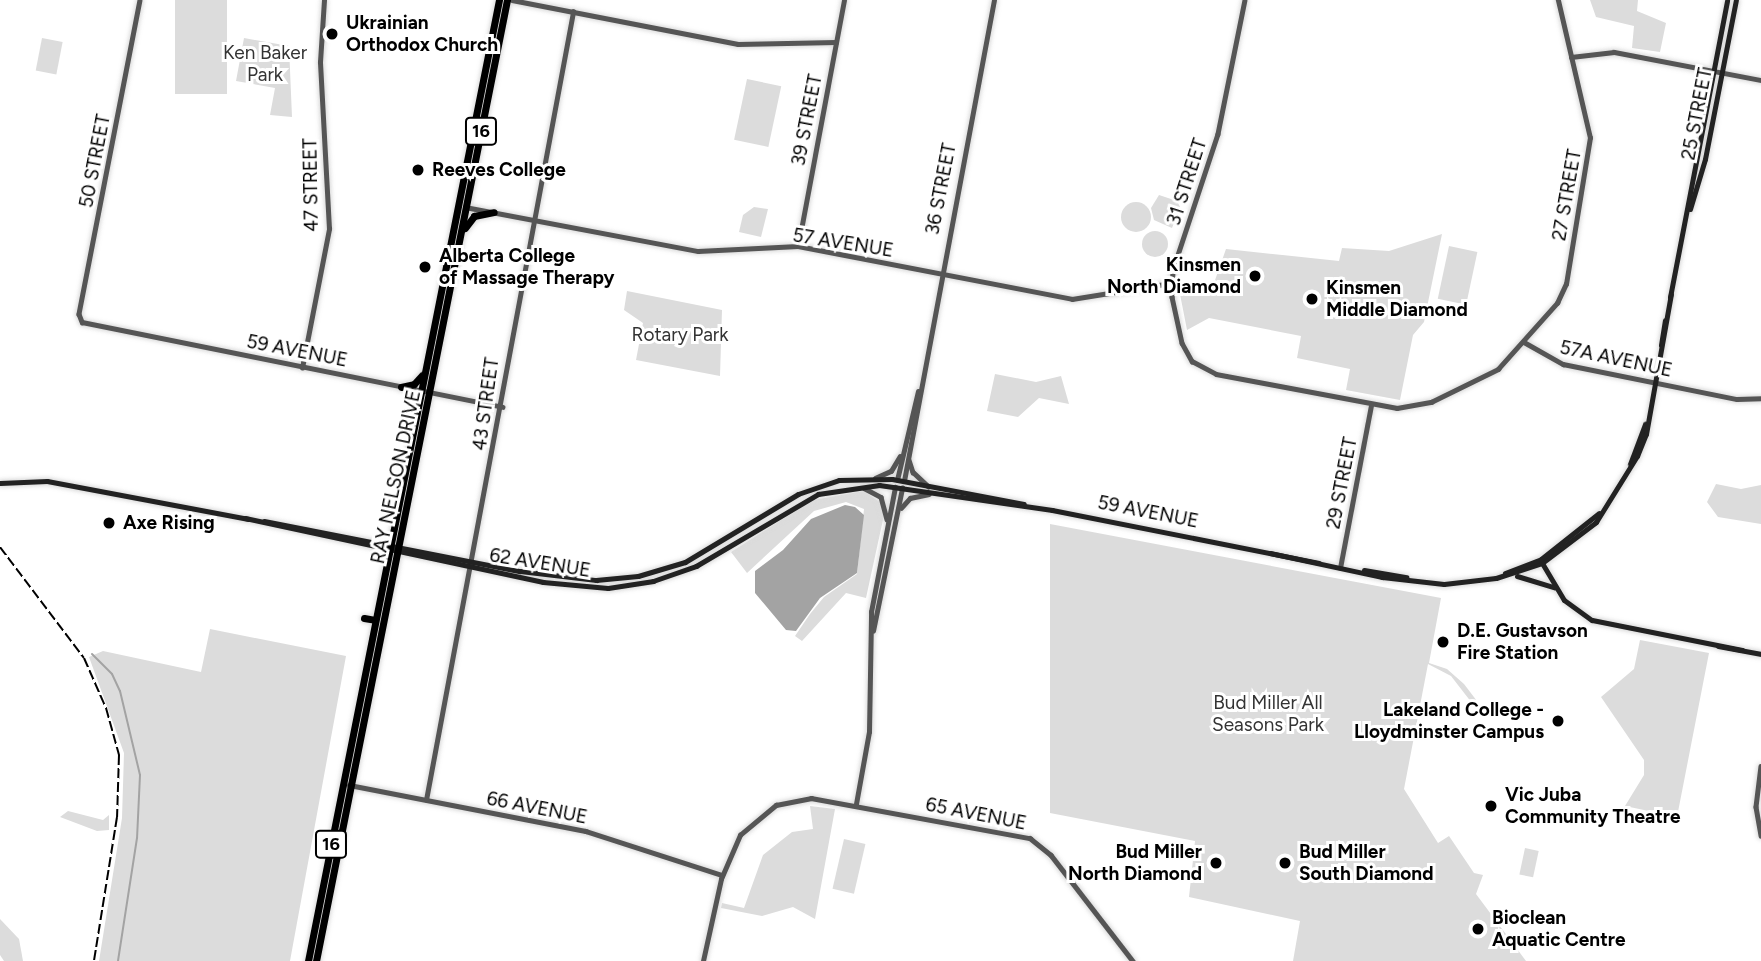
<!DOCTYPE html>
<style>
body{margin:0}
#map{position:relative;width:1761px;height:961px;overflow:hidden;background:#fff;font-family:Figtree,sans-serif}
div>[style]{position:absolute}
.green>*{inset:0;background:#dcdcdc;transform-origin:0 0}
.round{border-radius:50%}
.water>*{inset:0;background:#a3a3a3}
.stream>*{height:2px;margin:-1px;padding:0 1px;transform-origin:1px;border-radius:1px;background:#a3a3a3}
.roads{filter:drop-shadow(0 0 2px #dbdbdb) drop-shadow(0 0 2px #dbdbdb)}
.tertiary>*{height:4.5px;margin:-2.25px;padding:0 2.25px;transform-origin:2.25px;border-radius:2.25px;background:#555}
.secondary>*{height:5px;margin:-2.5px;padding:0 2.5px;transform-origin:2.5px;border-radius:2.5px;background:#222}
.trunk>*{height:7px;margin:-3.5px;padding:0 3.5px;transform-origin:3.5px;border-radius:3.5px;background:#000}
.rail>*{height:2px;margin-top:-1px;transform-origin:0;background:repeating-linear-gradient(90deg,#000 0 10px,transparent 0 13.5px)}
.dots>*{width:19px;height:19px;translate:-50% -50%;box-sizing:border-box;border:4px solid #fff;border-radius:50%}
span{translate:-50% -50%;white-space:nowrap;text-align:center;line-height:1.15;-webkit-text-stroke:6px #fff;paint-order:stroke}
.shield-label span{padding:2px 5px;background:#fff;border:2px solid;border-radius:5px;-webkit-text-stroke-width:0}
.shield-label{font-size:18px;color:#000;font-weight:700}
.poi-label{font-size:19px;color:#000;font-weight:700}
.left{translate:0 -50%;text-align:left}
.right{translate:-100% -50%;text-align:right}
.park-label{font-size:19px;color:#333}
.street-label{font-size:19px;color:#000}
</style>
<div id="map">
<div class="green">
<i style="left:175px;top:0;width:52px;height:94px"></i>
<i style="clip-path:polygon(1590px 0,1638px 0,1637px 11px,1666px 23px,1660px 52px,1632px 48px,1634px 26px,1596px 17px)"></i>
<i style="left:42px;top:38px;width:21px;height:33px;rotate:11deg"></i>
<i style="clip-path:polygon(244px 38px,289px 46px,292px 117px,270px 115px,275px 88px,236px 81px)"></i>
<i style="left:747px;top:79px;width:35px;height:62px;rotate:12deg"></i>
<i style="clip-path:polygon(1159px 195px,1177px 201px,1180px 207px,1172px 228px,1154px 220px,1151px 208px)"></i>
<i class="round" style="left:1121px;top:202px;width:30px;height:30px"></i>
<i style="clip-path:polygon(754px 207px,768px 209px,761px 237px,739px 232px,743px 215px)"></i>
<i class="round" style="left:1142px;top:231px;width:26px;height:26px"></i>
<i style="clip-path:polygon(1442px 234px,1424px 322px,1413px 335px,1400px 400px,1346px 390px,1350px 369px,1297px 358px,1301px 336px,1209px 318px,1187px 330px,1179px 289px,1214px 283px,1226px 249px,1339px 261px,1342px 248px,1389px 251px)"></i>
<i style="left:1449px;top:246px;width:29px;height:54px;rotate:12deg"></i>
<i style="clip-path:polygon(627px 291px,722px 310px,720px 376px,636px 360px,643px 323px,624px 310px)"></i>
<i style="clip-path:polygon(995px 374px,1036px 382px,1061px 376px,1069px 404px,1039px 398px,1018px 417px,987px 411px)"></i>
<i style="clip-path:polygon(1716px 484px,1741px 489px,1761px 485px,1761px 524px,1718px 517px,1707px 502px)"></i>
<i style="clip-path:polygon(864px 491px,881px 503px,884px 515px,866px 598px,846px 593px,802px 641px,795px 636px,810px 614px,824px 597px,857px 574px,864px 509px,846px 502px,814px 511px,747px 573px,731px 552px,813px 500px)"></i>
<i style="clip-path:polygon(1050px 524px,1441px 598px,1429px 663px,1447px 669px,1464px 684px,1480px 705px,1475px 707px,1451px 676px,1428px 664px,1404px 789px,1438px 843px,1449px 836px,1474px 873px,1483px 875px,1476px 894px,1526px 961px,1293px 961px,1300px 921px,1189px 897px,1195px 841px,1050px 813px)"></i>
<i style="clip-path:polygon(210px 629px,346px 656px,290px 961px,99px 961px,122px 818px,124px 753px,89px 657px,103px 651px,201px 672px)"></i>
<i style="clip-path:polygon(1640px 640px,1709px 653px,1677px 817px,1625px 806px,1644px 775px,1644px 760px,1601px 697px,1634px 669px)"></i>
<i style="clip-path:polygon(810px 806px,835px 809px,815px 919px,793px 907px,762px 916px,721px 908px,722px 903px,744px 908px,763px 855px,792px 832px,813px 829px)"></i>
<i style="clip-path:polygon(68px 811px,103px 820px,109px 815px,109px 830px,97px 831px,60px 817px)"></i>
<i style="left:844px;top:839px;width:22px;height:51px;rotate:13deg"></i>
<i style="left:1525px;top:848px;width:14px;height:27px;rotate:12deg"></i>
<i style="clip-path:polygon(0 919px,19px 939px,23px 961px,4px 961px,0 955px)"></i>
</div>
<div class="water">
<i style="clip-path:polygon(845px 505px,855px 507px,864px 515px,857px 573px,820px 598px,796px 631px,786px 630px,755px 593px,755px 571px,783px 550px,811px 519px)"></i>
</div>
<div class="stream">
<i style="left:92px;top:654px;width:28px;rotate:45deg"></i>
<i style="left:112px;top:674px;width:19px;rotate:65deg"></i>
<i style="left:120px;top:691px;width:86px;rotate:76.6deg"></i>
<i style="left:140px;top:775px;width:63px;rotate:92.7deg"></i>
<i style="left:137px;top:838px;width:124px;rotate:98.8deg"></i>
</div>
<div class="roads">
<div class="tertiary">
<i style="left:140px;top:0;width:320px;rotate:101deg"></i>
<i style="left:79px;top:314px;width:9px;rotate:69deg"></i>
<i style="left:82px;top:322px;width:429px;rotate:11.4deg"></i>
<i style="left:512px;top:0;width:230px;rotate:11deg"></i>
<i style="left:738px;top:44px;width:98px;rotate:-1.2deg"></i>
<i style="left:1245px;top:0;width:137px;rotate:101.4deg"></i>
<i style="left:1218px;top:134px;width:143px;rotate:108.3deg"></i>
<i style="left:1173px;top:270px;width:27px;rotate:92deg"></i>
<i style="left:1172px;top:297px;width:47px;rotate:77.7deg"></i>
<i style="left:1182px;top:343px;width:21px;rotate:61deg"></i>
<i style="left:1192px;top:361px;width:27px;rotate:28deg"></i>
<i style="left:1216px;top:374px;width:184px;rotate:10.6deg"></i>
<i style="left:1397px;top:408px;width:35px;rotate:-10deg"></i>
<i style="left:1431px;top:402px;width:75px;rotate:-26.2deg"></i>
<i style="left:1498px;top:369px;width:89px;rotate:-48.2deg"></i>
<i style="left:1557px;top:303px;width:21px;rotate:-65deg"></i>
<i style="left:1566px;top:284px;width:148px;rotate:-80.7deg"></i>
<i style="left:1590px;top:138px;width:142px;rotate:-103.1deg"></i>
<i style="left:1571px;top:57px;width:43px;rotate:-6.6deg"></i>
<i style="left:1614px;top:52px;width:150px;rotate:10.8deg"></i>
<i style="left:465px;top:207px;width:237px;rotate:10.7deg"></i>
<i style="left:698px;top:251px;width:100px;rotate:-2.9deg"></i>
<i style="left:798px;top:246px;width:279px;rotate:10.9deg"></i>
<i style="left:1072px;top:299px;width:100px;rotate:-9.2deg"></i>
<i style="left:798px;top:246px;width:250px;rotate:-79.4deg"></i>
<i style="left:1524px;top:342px;width:45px;rotate:29.4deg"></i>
<i style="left:1563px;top:364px;width:177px;rotate:11.4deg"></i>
<i style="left:1737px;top:399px;width:24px;rotate:-2deg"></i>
<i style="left:302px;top:368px;width:142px;rotate:-79deg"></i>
<i style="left:329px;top:229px;width:167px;rotate:-93.1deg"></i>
<i style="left:320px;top:62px;width:62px;rotate:-86.3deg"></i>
<i style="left:909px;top:460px;width:13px;rotate:72deg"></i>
<i style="left:913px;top:472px;width:21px;rotate:43deg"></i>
<i style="left:875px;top:478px;width:17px;rotate:-24deg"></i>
<i style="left:891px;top:471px;width:17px;rotate:-59deg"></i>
<i style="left:897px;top:480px;width:91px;rotate:-76.7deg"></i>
<i style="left:904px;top:481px;width:489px;rotate:-79.4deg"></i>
<i style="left:864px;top:488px;width:19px;rotate:28deg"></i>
<i style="left:881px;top:497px;width:23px;rotate:75deg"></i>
<i style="left:901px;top:508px;width:13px;rotate:-48deg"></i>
<i style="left:910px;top:498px;width:19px;rotate:-12deg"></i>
<i style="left:1340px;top:568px;width:166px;rotate:-79.2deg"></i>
<i style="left:873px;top:631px;width:146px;rotate:-78.5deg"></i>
<i style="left:1761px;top:766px;width:41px;rotate:97deg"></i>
<i style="left:1756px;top:807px;width:29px;rotate:80deg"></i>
<i style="left:349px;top:785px;width:241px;rotate:11deg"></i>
<i style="left:586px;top:831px;width:143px;rotate:17.9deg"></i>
<i style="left:426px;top:800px;width:802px;rotate:-79.43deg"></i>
<i style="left:856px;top:804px;width:73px;rotate:-79.8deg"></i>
<i style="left:869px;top:732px;width:120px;rotate:-89deg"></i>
<i style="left:871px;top:612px;width:127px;rotate:-79.1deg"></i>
<i style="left:703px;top:961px;width:84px;rotate:-77.6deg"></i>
<i style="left:721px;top:879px;width:48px;rotate:-66.6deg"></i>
<i style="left:740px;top:835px;width:47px;rotate:-39.8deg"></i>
<i style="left:776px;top:805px;width:36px;rotate:-11deg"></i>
<i style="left:811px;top:798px;width:223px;rotate:10.4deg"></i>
<i style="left:1030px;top:838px;width:27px;rotate:39deg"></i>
<i style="left:1051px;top:855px;width:134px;rotate:52.3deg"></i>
</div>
<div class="secondary">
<i style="left:1690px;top:209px;width:52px;rotate:-73.3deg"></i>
<i style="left:1705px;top:159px;width:162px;rotate:-79deg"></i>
<i style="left:1670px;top:297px;width:302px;rotate:-79.1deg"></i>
<i style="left:1661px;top:345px;width:25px;rotate:-81deg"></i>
<i style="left:1630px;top:464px;width:43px;rotate:-69.4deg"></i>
<i style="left:0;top:483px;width:47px;rotate:-2.4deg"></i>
<i style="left:47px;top:481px;width:205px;rotate:10.7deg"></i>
<i style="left:245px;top:518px;width:305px;rotate:12.1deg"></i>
<i style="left:543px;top:582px;width:65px;rotate:5.3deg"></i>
<i style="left:608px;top:588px;width:46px;rotate:-8.8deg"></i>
<i style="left:653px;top:581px;width:46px;rotate:-19.2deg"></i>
<i style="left:696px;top:566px;width:142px;rotate:-30.5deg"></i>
<i style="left:818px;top:494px;width:62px;rotate:-8.4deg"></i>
<i style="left:879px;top:485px;width:175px;rotate:8.2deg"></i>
<i style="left:1052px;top:510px;width:272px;rotate:11.2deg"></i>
<i style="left:264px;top:521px;width:261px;rotate:11.1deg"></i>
<i style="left:520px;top:571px;width:77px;rotate:6.8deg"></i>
<i style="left:596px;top:580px;width:42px;rotate:-5.4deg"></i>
<i style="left:638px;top:576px;width:49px;rotate:-16.6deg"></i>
<i style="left:685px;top:562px;width:132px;rotate:-31deg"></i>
<i style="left:798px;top:494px;width:43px;rotate:-18.9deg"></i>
<i style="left:839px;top:480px;width:53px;rotate:-1.1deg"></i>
<i style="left:892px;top:479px;width:134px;rotate:10.7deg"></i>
<i style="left:1270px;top:553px;width:115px;rotate:12.1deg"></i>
<i style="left:1382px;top:577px;width:62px;rotate:6.4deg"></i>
<i style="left:1444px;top:584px;width:52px;rotate:-6.6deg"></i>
<i style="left:1496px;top:578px;width:48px;rotate:-18.1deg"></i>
<i style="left:1542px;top:563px;width:68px;rotate:-37.2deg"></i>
<i style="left:1596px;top:522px;width:78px;rotate:-58.2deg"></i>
<i style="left:1637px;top:456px;width:24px;rotate:-68deg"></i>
<i style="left:1646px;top:434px;width:142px;rotate:-79.9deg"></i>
<i style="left:1542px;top:563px;width:43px;rotate:59.3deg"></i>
<i style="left:1564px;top:600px;width:34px;rotate:36deg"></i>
<i style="left:1592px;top:620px;width:153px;rotate:11.3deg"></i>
<i style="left:1364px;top:570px;width:43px;rotate:9.5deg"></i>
<i style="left:1505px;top:573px;width:39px;rotate:-21deg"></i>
<i style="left:1541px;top:559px;width:74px;rotate:-38.4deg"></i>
<i style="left:1517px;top:576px;width:39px;rotate:17deg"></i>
<i style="left:1718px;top:646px;width:44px;rotate:10.5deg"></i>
</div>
<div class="trunk">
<i style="left:465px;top:228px;width:15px;rotate:-53deg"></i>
<i style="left:474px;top:216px;width:20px;rotate:-11deg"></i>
<i style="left:401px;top:387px;width:13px;rotate:-13deg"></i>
<i style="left:414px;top:384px;width:12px;rotate:-48deg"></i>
<i style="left:364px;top:618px;width:11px;rotate:10deg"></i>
<i style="left:308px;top:961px;width:980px;rotate:-78.76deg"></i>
<i style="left:316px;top:961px;width:980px;rotate:-78.76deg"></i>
</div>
</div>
<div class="rail">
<i style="left:0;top:547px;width:139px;rotate:52.9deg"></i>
<i style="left:84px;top:658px;width:55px;rotate:66.3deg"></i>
<i style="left:106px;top:708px;width:49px;rotate:74.5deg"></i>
<i style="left:119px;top:755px;width:62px;rotate:91.8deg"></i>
<i style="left:117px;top:817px;width:146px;rotate:99.1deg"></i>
</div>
<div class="dots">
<i style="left:332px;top:34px;background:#000"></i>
<i style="left:418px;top:170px;background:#000"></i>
<i style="left:425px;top:267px;background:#000"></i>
<i style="left:1255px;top:276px;background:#000"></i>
<i style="left:1312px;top:299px;background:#000"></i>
<i style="left:109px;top:523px;background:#000"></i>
<i style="left:1443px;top:642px;background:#000"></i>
<i style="left:1558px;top:721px;background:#000"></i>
<i style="left:1491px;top:806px;background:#000"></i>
<i style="left:1216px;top:863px;background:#000"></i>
<i style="left:1285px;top:863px;background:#000"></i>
<i style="left:1478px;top:929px;background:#000"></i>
</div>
<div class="shield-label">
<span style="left:481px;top:131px">16</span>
<span style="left:331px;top:844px">16</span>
</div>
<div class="poi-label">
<span class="left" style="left:346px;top:34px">Ukrainian<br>Orthodox Church</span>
<span class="left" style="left:432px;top:170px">Reeves College</span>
<span class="left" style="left:439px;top:267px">Alberta College<br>of Massage Therapy</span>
<span class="right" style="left:1241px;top:276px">Kinsmen<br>North Diamond</span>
<span class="left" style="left:1326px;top:299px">Kinsmen<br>Middle Diamond</span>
<span class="left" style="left:123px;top:523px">Axe Rising</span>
<span class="left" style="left:1457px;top:642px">D.E. Gustavson<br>Fire Station</span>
<span class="right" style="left:1544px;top:721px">Lakeland College -<br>Lloydminster Campus</span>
<span class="left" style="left:1505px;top:806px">Vic Juba<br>Community Theatre</span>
<span class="right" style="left:1202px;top:863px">Bud Miller<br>North Diamond</span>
<span class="left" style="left:1299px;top:863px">Bud Miller<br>South Diamond</span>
<span class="left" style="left:1492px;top:929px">Bioclean<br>Aquatic Centre</span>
</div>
<div class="park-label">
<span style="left:265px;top:64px">Ken Baker<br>Park</span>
<span style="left:680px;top:335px">Rotary Park</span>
<span style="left:1268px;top:714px">Bud Miller All<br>Seasons Park</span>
</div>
<div class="street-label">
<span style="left:1697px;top:114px;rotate:-79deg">25 STREET</span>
<span style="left:807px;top:120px;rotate:-79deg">39 STREET</span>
<span style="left:95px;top:161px;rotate:-79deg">50 STREET</span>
<span style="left:1187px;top:182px;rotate:-72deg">31 STREET</span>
<span style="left:311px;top:185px;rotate:-91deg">47 STREET</span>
<span style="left:941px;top:189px;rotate:-79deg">36 STREET</span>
<span style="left:1567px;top:195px;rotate:-80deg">27 STREET</span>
<span style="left:843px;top:243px;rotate:9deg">57 AVENUE</span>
<span style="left:297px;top:351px;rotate:11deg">59 AVENUE</span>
<span style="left:1616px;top:359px;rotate:12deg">57A AVENUE</span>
<span style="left:486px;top:404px;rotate:-82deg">43 STREET</span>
<span style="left:396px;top:477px;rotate:-78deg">RAY NELSON DRIVE</span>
<span style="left:1342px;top:483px;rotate:-79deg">29 STREET</span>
<span style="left:1148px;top:512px;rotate:11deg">59 AVENUE</span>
<span style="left:540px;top:563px;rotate:9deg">62 AVENUE</span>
<span style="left:537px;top:808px;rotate:11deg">66 AVENUE</span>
<span style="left:976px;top:814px;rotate:11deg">65 AVENUE</span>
</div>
</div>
